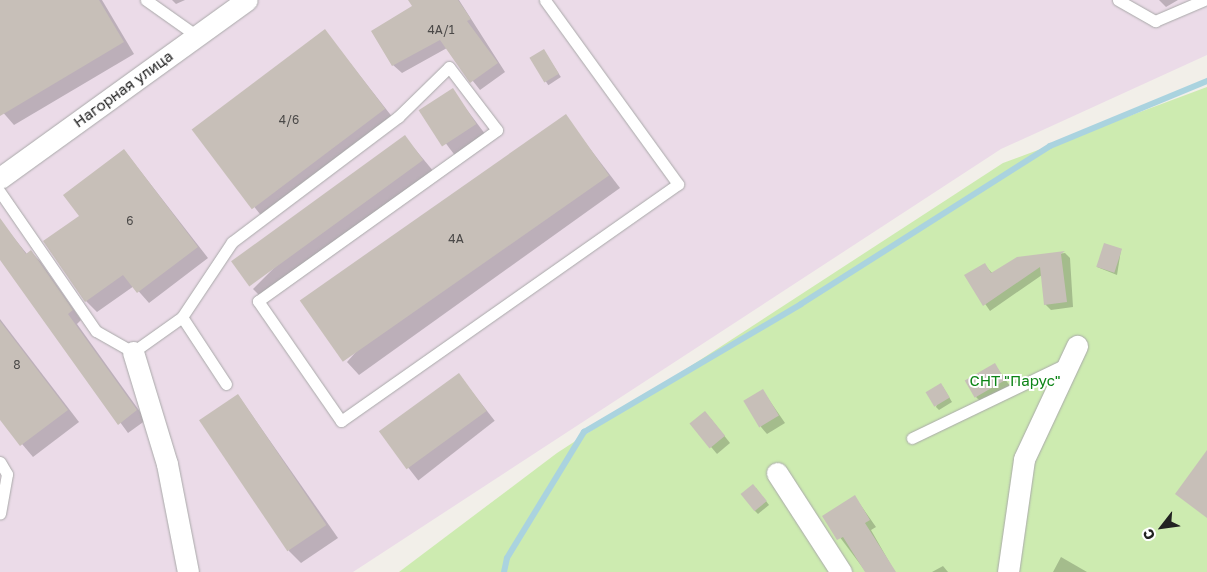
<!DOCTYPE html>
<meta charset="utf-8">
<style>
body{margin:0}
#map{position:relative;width:1207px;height:572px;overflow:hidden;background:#f2efe9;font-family:"Golos Text",sans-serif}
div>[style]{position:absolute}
.industrial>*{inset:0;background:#ebdbe8}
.grass>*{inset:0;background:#cdebb0}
.shadow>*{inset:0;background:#0003;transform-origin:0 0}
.stream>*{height:6px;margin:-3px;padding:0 3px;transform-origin:3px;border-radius:3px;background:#aad3df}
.building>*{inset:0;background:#c7bfb8;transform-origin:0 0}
.roads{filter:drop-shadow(0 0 1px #a9a9a9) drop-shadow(0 0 1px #a9a9a9)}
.lane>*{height:11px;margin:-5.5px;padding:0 5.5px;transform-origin:5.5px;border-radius:5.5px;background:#fff}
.street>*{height:21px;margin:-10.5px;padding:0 10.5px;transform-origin:10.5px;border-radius:10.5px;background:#fff}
span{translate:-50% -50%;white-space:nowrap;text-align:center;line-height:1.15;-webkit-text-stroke:4px #fff;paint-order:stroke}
.number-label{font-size:12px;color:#4b4948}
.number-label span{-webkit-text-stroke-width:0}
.street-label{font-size:15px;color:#222}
.park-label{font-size:15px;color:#0c8416}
.north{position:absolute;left:1137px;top:502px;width:50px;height:50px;-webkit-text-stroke:4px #fff;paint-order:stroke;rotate:240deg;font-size:14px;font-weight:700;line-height:20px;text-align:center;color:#222}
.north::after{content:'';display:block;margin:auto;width:18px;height:22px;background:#222;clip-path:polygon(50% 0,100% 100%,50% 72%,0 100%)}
</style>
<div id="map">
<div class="industrial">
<i style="clip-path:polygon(0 0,1207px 0,1207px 55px,1001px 149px,353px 572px,0 572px)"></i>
</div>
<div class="grass">
<i style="clip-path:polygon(1207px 87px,1207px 572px,399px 572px,557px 453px,1003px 163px)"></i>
</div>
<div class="shadow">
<i style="clip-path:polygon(0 0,102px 0,134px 54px,14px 125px,0 109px)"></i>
<i style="clip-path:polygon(172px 0,185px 0,176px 4px)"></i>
<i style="clip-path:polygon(409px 0,459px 0,505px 72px,480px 90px,447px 48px,402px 73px,393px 65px,414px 7px)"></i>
<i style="clip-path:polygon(1159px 0,1178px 0,1166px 7px)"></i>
<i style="left:325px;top:31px;width:115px;height:164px;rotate:52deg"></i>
<i style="left:544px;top:51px;width:31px;height:15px;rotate:57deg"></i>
<i style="left:452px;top:90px;width:55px;height:37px;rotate:53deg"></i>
<i style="clip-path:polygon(565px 116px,620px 188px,359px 375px,347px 362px)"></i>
<i style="clip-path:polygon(405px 137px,434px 172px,264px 300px,253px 289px)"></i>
<i style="clip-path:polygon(124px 150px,208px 258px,149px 303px,134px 286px,97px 312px,86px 301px)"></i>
<i style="clip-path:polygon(6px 228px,27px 254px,31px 252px,40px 261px,81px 320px,77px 324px,146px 420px,128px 433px,0 258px,0 232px)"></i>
<i style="clip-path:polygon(1121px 250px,1117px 275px,1097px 267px)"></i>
<i style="clip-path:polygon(1065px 253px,1070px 258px,1073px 307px,1051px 310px,1045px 304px,1042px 275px,990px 311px,966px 276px,984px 264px,993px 274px,1017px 259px)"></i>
<i style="clip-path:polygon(0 319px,79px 422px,33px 457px,0 418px)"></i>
<i style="clip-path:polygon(995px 365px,1010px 386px,982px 403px,976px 397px)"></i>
<i style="left:459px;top:375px;width:58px;height:97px;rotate:52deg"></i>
<i style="clip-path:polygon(943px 387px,952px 402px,939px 410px,936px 407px)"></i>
<i style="clip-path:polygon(763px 391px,785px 423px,767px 434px,761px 427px)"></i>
<i style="clip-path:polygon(238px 395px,338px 538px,301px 563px,289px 551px)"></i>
<i style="clip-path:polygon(711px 419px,730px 443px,717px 454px,691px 423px)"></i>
<i style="clip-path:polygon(756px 488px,769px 505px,758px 514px,755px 511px)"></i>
<i style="clip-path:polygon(855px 497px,876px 527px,871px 530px,895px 572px,866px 572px,824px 516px)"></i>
<i style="clip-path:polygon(1061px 557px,1087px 572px,1053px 572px)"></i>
<i style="clip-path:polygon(943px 566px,948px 572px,932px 572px)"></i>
</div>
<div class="stream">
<i style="left:504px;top:572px;width:14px;rotate:-78deg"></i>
<i style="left:507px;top:558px;width:148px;rotate:-58.6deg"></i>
<i style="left:584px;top:432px;width:252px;rotate:-30.5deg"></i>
<i style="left:801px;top:304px;width:295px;rotate:-32.4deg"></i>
<i style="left:1050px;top:146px;width:170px;rotate:-22.5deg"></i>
</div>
<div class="building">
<i style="clip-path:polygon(0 0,99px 0,124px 42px,0 116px)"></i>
<i style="clip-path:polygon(408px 0,458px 0,471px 19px,467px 21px,498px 63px,470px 83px,440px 40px,392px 66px,371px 31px,412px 6px)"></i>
<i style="left:325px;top:29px;width:100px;height:167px;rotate:53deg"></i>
<i style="left:544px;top:49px;width:29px;height:17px;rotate:59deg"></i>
<i style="left:453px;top:88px;width:43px;height:41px;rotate:57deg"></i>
<i style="left:566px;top:114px;width:75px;height:325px;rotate:55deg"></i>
<i style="left:405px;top:135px;width:31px;height:215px;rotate:54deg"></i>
<i style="clip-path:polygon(124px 149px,198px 247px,137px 293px,123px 275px,85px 302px,43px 241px,79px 216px,63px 195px)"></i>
<i style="clip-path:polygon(0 218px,26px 254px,31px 250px,73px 310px,68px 314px,137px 410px,118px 425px,0 260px)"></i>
<i style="left:1104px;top:243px;width:19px;height:25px;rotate:18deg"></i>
<i style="clip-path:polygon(1065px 251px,1061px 254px,1067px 302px,1044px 305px,1040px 267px,983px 306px,964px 275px,985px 263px,991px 273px,1017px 257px)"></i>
<i style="clip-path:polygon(0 321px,68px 410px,20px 446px,0 420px)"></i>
<i style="left:995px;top:363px;width:20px;height:35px;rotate:60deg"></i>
<i style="left:459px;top:373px;width:47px;height:99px;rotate:54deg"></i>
<i style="left:941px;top:383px;width:17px;height:18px;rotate:59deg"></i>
<i style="left:763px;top:389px;width:31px;height:23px;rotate:59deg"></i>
<i style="left:238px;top:394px;width:158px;height:47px;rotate:56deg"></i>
<i style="left:705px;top:411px;width:32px;height:20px;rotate:51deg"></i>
<i style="clip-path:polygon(1207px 450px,1207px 518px,1175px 494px)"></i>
<i style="left:753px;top:484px;width:22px;height:16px;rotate:51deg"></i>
<i style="clip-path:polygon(855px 495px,870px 520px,865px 523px,896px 572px,865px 572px,843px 537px,837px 540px,822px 516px)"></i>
</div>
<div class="roads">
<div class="lane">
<i style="left:146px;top:0;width:62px;rotate:35.2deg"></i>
<i style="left:1118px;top:0;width:43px;rotate:29.6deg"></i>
<i style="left:1155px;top:21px;width:53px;rotate:-23.2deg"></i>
<i style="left:0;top:192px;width:169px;rotate:55.4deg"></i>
<i style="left:96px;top:331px;width:43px;rotate:29.6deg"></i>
<i style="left:133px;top:352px;width:60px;rotate:-35.5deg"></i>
<i style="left:226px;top:384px;width:80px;rotate:-123.3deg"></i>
<i style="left:182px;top:317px;width:90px;rotate:-56.3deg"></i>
<i style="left:232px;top:242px;width:208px;rotate:-37deg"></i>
<i style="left:398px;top:117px;width:71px;rotate:-44.4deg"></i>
<i style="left:449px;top:67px;width:79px;rotate:52.7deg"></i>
<i style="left:497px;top:130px;width:294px;rotate:144.4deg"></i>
<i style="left:258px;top:301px;width:146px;rotate:55.3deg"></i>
<i style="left:341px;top:421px;width:412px;rotate:-35.1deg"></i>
<i style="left:678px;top:184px;width:227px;rotate:-125.9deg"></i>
<i style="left:912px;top:438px;width:173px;rotate:-25.7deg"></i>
<i style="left:0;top:462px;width:14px;rotate:60deg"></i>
<i style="left:7px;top:474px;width:40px;rotate:100deg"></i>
</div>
<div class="street">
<i style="left:0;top:178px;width:304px;rotate:-35.8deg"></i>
<i style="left:133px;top:352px;width:117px;rotate:73.1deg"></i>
<i style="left:167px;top:464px;width:110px;rotate:79deg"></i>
<i style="left:777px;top:473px;width:118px;rotate:57.1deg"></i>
<i style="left:1008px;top:572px;width:114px;rotate:-81.9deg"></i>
<i style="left:1024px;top:459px;width:125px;rotate:-64.9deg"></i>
</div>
</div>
<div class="number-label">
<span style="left:441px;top:30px">4А/1</span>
<span style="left:289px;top:120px">4/6</span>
<span style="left:130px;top:221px">6</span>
<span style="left:456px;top:239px">4А</span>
<span style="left:17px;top:365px">8</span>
</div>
<div class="street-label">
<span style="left:123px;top:89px;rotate:-36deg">Нагорная улица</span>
</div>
<div class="park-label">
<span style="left:1015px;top:381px">СНТ "Парус"</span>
</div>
<div class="north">С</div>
</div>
